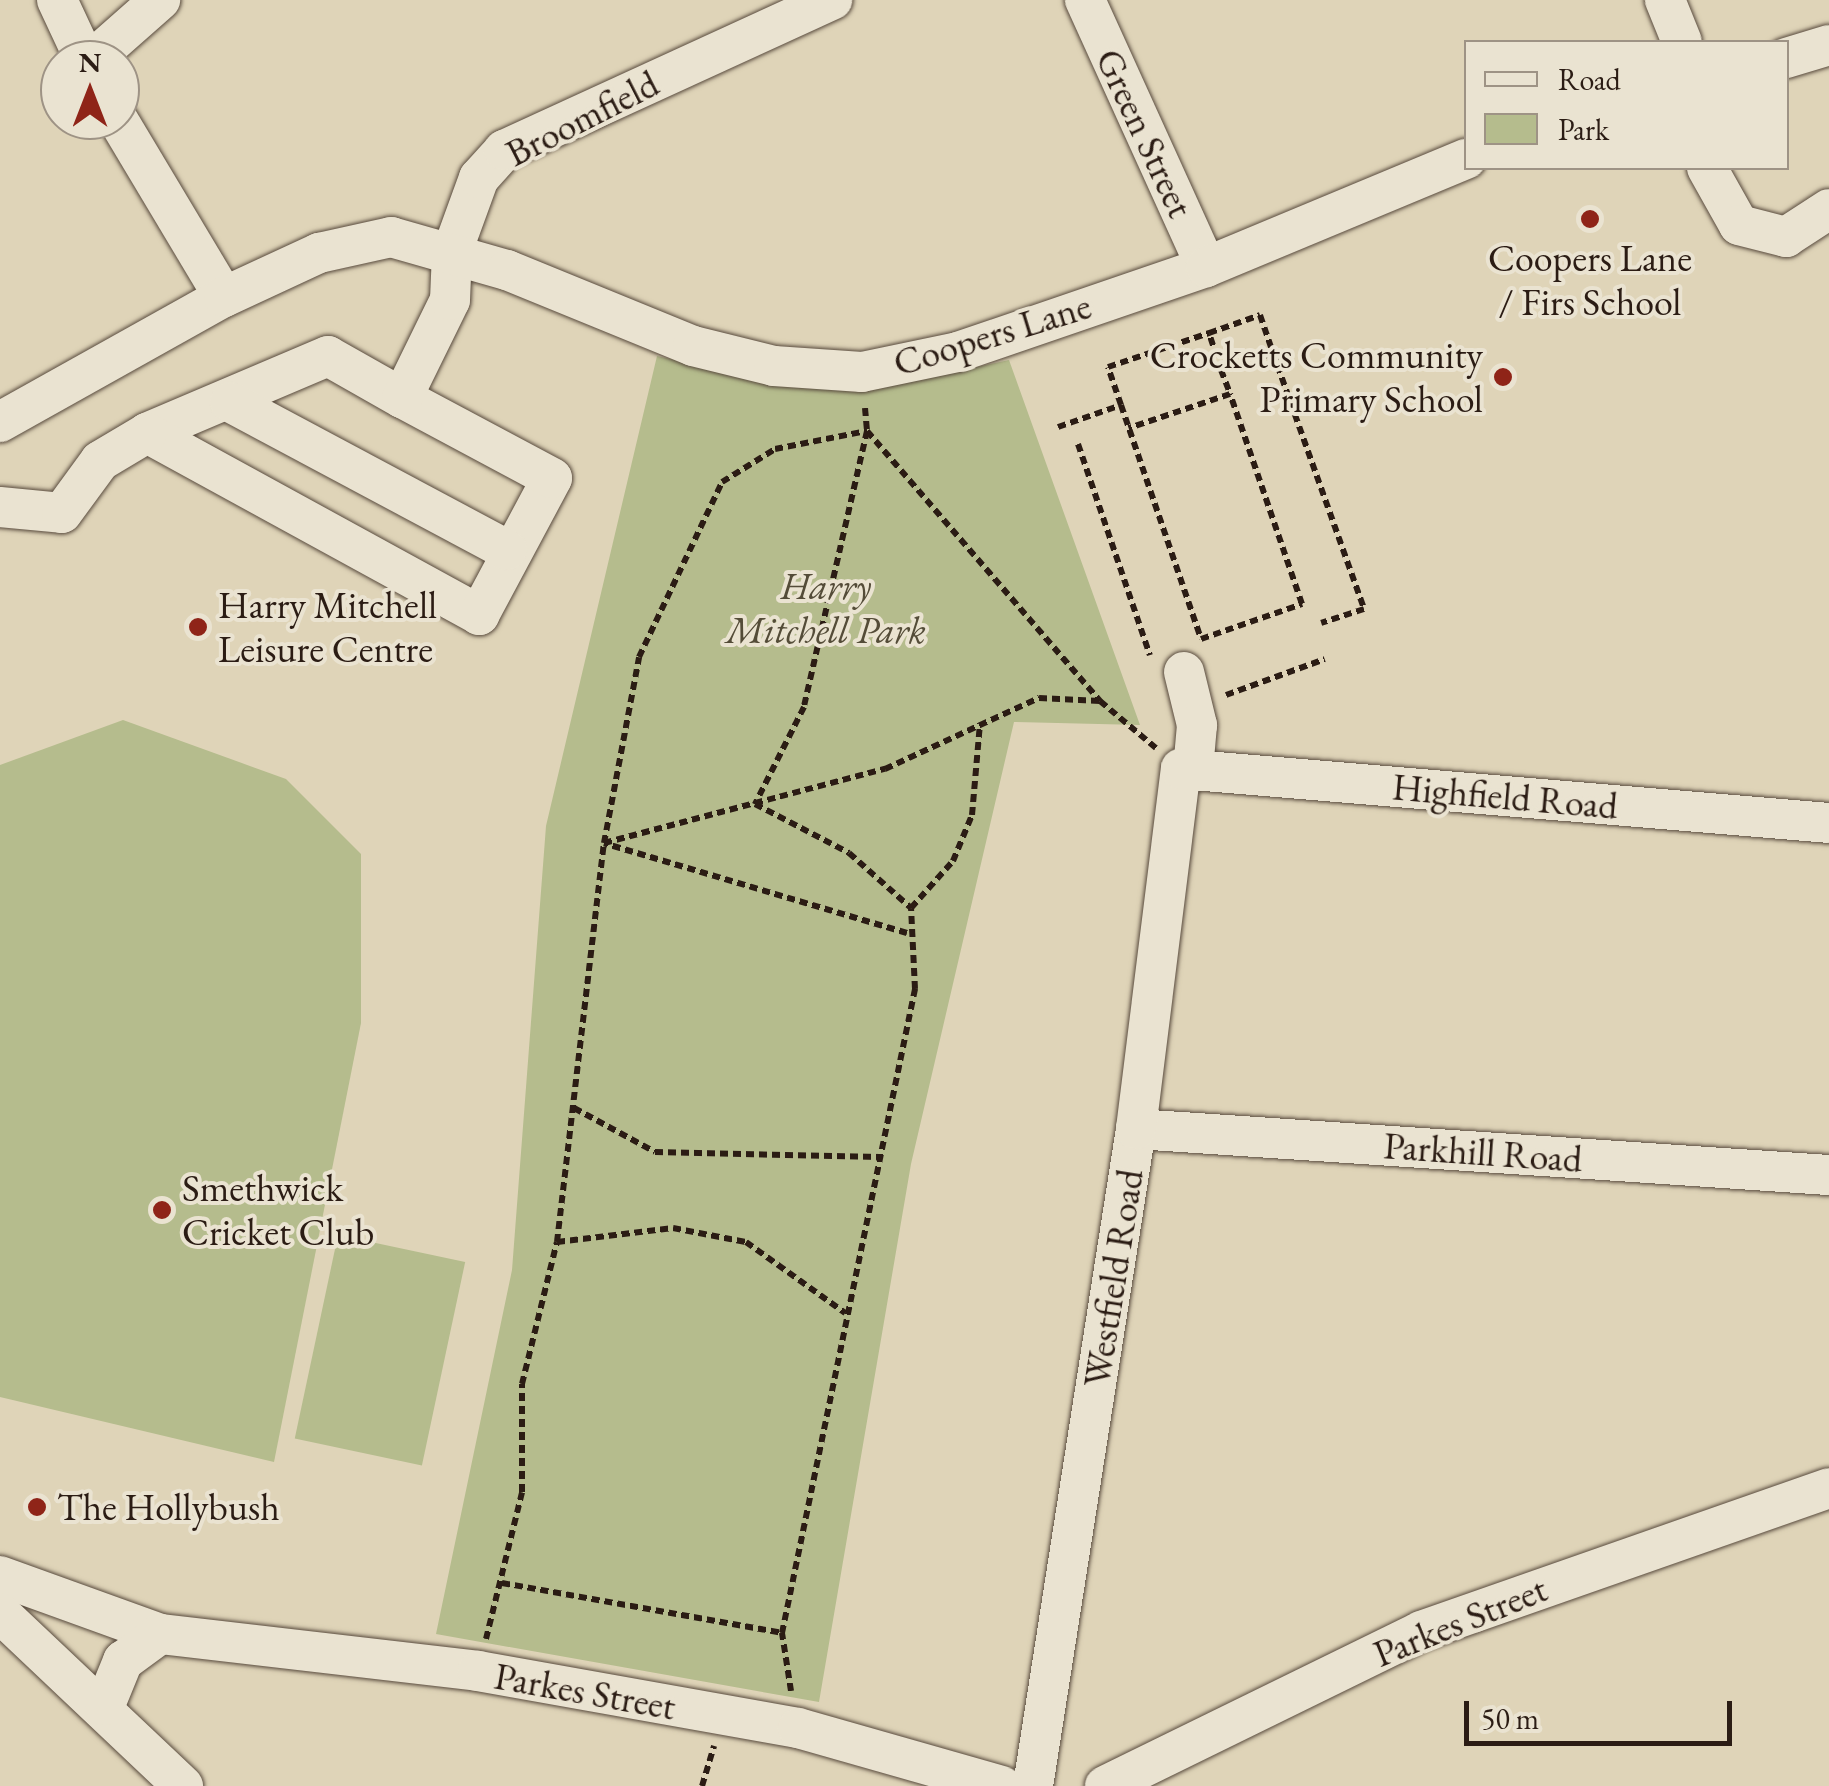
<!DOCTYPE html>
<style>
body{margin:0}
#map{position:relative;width:1829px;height:1786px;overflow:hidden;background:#dfd4b8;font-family:"EB Garamond",serif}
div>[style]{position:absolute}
.green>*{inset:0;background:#b5bc8d;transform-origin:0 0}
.path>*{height:6px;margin-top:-3px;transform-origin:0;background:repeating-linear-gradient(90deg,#2b1c14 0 8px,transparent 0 13px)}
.roads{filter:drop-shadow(0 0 2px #584a3d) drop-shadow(0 0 2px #584a3d)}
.minor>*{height:40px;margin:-20px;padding:0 20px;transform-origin:20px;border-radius:20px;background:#eae3d1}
.dots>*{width:28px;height:28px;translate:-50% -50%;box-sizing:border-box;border:5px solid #eae3d1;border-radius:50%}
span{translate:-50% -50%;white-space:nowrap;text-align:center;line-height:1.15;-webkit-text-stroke:8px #eae3d1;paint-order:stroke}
.street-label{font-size:38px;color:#2b1c14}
.poi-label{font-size:38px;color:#2b1c14}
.right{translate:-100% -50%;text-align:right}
.left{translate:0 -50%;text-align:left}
.park-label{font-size:38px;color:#544c38;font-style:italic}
.legend{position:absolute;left:1464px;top:40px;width:325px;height:130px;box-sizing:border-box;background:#eae3d1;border:2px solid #9e9385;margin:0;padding:12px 18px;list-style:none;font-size:30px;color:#2b1c14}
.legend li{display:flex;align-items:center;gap:20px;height:50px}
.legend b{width:50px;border:2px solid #9e9385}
.north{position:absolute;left:40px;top:40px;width:100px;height:100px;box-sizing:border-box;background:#eae3d1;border:2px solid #9e9385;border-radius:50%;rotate:0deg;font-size:28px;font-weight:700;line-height:40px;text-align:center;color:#2b1c14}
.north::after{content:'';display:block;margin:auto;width:35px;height:45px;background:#8f2418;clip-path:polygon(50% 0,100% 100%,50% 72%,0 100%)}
.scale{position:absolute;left:1464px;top:1701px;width:268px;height:45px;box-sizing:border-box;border:5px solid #2b1c14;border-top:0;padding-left:12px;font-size:30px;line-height:35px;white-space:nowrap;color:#2b1c14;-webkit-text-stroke:8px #eae3d1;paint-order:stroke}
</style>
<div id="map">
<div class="green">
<i style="clip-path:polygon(657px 356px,769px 381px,884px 387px,1009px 360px,1140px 725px,1014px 722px,911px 1164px,819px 1702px,436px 1634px,512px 1270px,546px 826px)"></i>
<i style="clip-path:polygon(123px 720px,286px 779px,361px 854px,361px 1023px,274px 1462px,0 1397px,0 765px)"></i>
<i style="left:338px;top:1235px;width:130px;height:208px;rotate:12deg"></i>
</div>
<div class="path">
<i style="left:1273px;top:353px;width:272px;rotate:70.4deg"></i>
<i style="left:1364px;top:609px;width:45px;rotate:162deg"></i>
<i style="left:1221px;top:370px;width:26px;rotate:69deg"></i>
<i style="left:1121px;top:405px;width:247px;rotate:71.1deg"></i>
<i style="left:1201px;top:639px;width:107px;rotate:-19.1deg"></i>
<i style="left:1302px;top:604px;width:222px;rotate:-108.9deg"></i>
<i style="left:1230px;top:394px;width:107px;rotate:161.4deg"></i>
<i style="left:865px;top:408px;width:23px;rotate:85deg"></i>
<i style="left:867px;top:431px;width:357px;rotate:49.2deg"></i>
<i style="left:1100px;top:701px;width:73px;rotate:40deg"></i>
<i style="left:1058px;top:427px;width:67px;rotate:-19.2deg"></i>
<i style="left:1121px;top:405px;width:40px;rotate:-108.9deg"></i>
<i style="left:1108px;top:367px;width:107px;rotate:-18.6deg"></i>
<i style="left:1209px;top:333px;width:54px;rotate:-19.4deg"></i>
<i style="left:1260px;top:315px;width:40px;rotate:71.1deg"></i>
<i style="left:1273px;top:353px;width:55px;rotate:161.9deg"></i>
<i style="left:1221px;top:370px;width:39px;rotate:-108deg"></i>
<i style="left:1078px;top:444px;width:223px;rotate:71.2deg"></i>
<i style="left:1226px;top:695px;width:105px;rotate:-20deg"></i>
<i style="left:907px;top:933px;width:316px;rotate:-163.5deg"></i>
<i style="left:604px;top:843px;width:291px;rotate:-14.8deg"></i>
<i style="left:885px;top:769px;width:170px;rotate:-24.8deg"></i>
<i style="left:1039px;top:698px;width:61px;rotate:2.8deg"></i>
<i style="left:574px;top:1108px;width:92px;rotate:28.5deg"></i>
<i style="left:655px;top:1152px;width:225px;rotate:1.3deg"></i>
<i style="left:557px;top:1242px;width:117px;rotate:-6.9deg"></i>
<i style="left:673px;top:1228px;width:74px;rotate:10.9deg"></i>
<i style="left:746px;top:1242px;width:122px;rotate:35.6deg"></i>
<i style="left:502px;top:1583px;width:284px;rotate:10.1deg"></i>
<i style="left:486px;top:1639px;width:151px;rotate:-76.2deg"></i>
<i style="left:522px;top:1492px;width:108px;rotate:-90deg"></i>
<i style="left:522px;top:1384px;width:146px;rotate:-76.2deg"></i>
<i style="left:557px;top:1242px;width:402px;rotate:-83.3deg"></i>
<i style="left:604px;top:843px;width:189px;rotate:-79.3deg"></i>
<i style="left:639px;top:657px;width:194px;rotate:-64.6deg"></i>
<i style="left:722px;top:482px;width:62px;rotate:-31.9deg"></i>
<i style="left:775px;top:449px;width:94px;rotate:-11.1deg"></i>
<i style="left:867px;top:431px;width:283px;rotate:102.9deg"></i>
<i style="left:804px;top:707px;width:109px;rotate:116.8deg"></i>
<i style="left:755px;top:804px;width:106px;rotate:27.5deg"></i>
<i style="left:849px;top:853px;width:83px;rotate:41.6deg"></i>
<i style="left:791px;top:1691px;width:59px;rotate:-98.8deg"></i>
<i style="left:782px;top:1633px;width:658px;rotate:-78.33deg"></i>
<i style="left:915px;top:989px;width:81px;rotate:-92.8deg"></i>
<i style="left:911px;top:908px;width:63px;rotate:-48.2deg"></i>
<i style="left:953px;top:861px;width:50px;rotate:-67.6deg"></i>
<i style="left:972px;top:815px;width:92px;rotate:-85deg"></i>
<i style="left:702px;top:1786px;width:42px;rotate:-73.3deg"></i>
</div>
<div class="roads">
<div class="minor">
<i style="left:57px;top:0;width:66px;rotate:65deg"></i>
<i style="left:1085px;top:0;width:293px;rotate:65.6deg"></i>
<i style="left:1665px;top:0;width:45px;rotate:68deg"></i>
<i style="left:1786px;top:58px;width:45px;rotate:-16.8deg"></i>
<i style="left:92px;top:60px;width:91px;rotate:-41.4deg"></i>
<i style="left:118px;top:120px;width:206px;rotate:59.1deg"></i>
<i style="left:1707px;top:168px;width:65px;rotate:60.7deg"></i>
<i style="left:1739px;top:225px;width:49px;rotate:14.3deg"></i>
<i style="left:1786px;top:237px;width:51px;rotate:-33.1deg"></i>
<i style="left:402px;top:398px;width:85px;rotate:-150.4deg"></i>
<i style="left:328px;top:356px;width:197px;rotate:157deg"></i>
<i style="left:147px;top:433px;width:379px;rotate:28.7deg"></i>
<i style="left:479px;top:615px;width:155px;rotate:-61.9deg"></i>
<i style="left:552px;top:478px;width:170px;rotate:-151.9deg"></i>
<i style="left:402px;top:398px;width:109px;rotate:-63.9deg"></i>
<i style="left:450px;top:300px;width:48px;rotate:-87.6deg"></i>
<i style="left:452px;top:252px;width:79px;rotate:-70deg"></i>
<i style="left:479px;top:178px;width:38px;rotate:-48deg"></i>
<i style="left:504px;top:150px;width:361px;rotate:-24.6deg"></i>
<i style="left:230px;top:402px;width:314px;rotate:28.1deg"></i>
<i style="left:0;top:422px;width:257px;rotate:-29.2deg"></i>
<i style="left:224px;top:297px;width:105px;rotate:-24.9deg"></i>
<i style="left:319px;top:253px;width:74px;rotate:-12.5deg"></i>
<i style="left:391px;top:237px;width:121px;rotate:15.9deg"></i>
<i style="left:507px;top:270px;width:201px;rotate:22.2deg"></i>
<i style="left:693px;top:346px;width:83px;rotate:13.9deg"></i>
<i style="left:774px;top:366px;width:88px;rotate:3.9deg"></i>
<i style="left:862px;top:372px;width:98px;rotate:-11.8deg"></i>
<i style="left:958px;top:352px;width:262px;rotate:-18.9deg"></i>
<i style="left:1206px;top:267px;width:282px;rotate:-22.6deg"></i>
<i style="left:0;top:507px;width:62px;rotate:5.5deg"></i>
<i style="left:62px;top:513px;width:64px;rotate:-53.8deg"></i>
<i style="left:100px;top:461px;width:55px;rotate:-30.8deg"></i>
<i style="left:1184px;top:672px;width:55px;rotate:76.2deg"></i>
<i style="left:1197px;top:725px;width:45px;rotate:95.1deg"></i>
<i style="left:1136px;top:1129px;width:695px;rotate:3.8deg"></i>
<i style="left:0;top:1576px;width:170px;rotate:19.9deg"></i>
<i style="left:160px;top:1634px;width:320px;rotate:6.6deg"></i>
<i style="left:478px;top:1671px;width:325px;rotate:10.1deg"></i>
<i style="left:798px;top:1728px;width:212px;rotate:15.9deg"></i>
<i style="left:0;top:1613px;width:252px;rotate:43.4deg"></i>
<i style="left:105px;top:1705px;width:48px;rotate:-67.8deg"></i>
<i style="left:123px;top:1661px;width:46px;rotate:-36.1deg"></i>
<i style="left:1033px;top:1786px;width:665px;rotate:-81.09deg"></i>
<i style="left:1136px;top:1129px;width:363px;rotate:-82.9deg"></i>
<i style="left:1181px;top:769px;width:650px;rotate:4.76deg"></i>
<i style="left:1105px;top:1786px;width:352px;rotate:-26.1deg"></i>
<i style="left:1421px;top:1631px;width:432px;rotate:-19.3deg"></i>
</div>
</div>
<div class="dots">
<i style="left:1590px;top:219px;background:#8f2418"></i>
<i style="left:1503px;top:377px;background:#8f2418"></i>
<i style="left:198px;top:627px;background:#8f2418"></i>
<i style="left:162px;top:1210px;background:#8f2418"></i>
<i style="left:37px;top:1507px;background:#8f2418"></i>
</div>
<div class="street-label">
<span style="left:582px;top:118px;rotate:-27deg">Broomfield</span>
<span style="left:1145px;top:133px;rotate:65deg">Green Street</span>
<span style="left:992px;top:334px;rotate:-17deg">Coopers Lane</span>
<span style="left:1505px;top:796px;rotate:5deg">Highfield Road</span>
<span style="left:1483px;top:1152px;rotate:4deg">Parkhill Road</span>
<span style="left:1113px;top:1278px;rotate:-81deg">Westfield Road</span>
<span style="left:1460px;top:1621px;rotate:-22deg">Parkes Street</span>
<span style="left:585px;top:1691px;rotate:10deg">Parkes Street</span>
</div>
<div class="poi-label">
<span style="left:1590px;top:280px">Coopers Lane<br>/ Firs School</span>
<span class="right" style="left:1483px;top:377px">Crocketts Community<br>Primary School</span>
<span class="left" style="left:218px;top:627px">Harry Mitchell<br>Leisure Centre</span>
<span class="left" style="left:182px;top:1210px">Smethwick<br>Cricket Club</span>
<span class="left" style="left:57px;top:1507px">The Hollybush</span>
</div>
<div class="park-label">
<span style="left:826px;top:608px">Harry<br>Mitchell Park</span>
</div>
<ul class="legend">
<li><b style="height:12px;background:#eae3d1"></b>Road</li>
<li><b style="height:28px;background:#b5bc8d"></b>Park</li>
</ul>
<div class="north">N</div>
<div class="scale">50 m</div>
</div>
